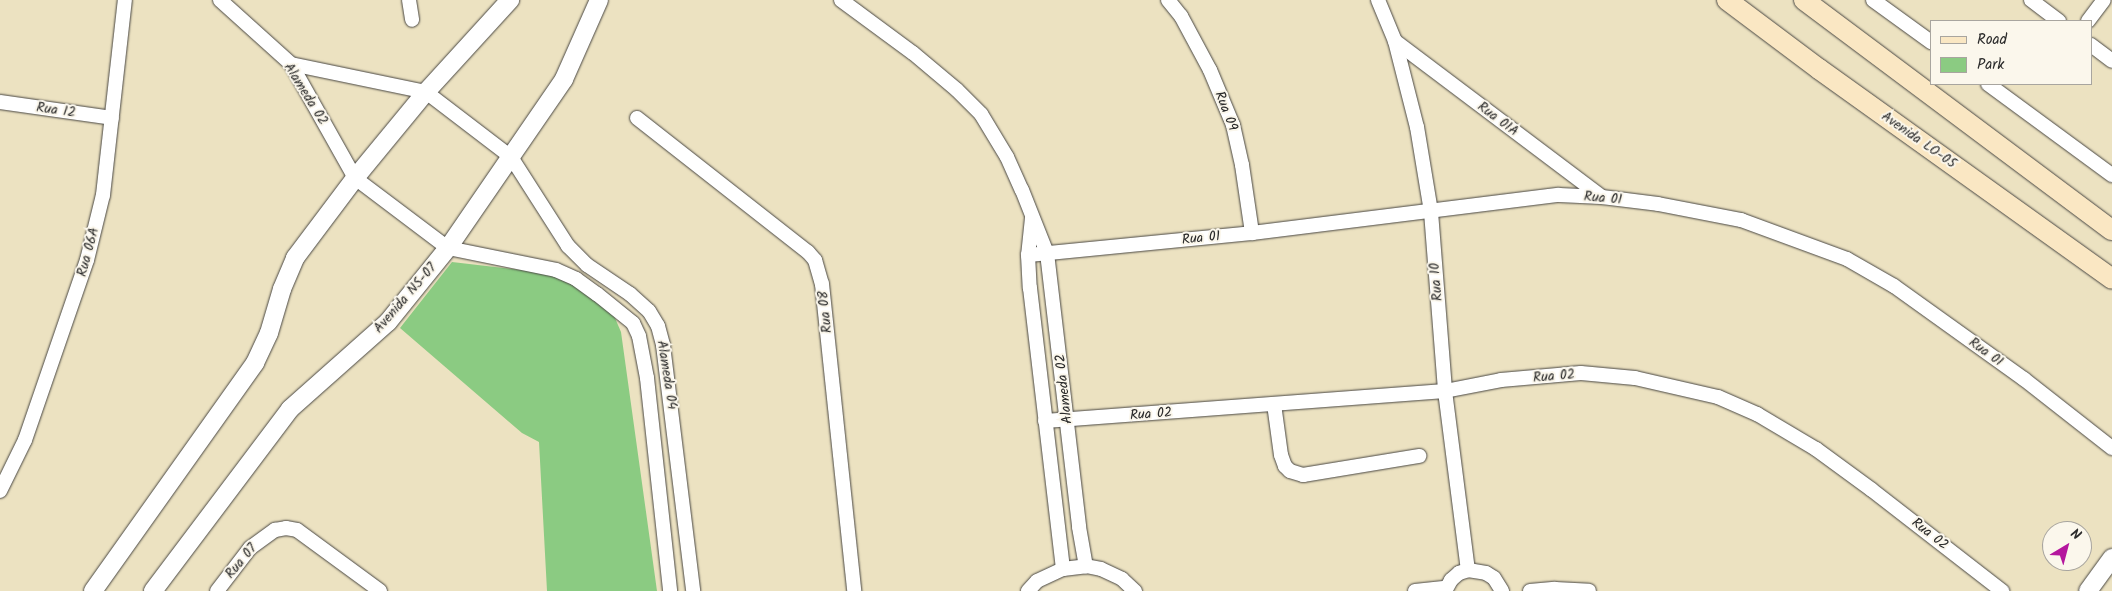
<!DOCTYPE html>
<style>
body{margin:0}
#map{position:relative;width:2112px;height:591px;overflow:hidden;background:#ece2c1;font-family:Kalam,sans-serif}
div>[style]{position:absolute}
.green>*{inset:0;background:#8bcb82}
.roads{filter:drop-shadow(0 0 1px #484642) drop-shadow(0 0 1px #484642)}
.minor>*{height:14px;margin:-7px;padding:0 7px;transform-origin:7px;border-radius:7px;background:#fff}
.tertiary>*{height:18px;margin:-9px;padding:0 9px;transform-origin:9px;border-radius:9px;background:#fff}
.secondary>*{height:20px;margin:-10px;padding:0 10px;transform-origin:10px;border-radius:10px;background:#fae7c3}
span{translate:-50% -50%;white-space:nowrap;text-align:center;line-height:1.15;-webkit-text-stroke:4px #fbf7ec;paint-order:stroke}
.street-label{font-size:14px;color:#2b2b2b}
.legend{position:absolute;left:1930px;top:20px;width:162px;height:65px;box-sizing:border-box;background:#fbf7ec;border:1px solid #a8a59f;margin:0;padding:6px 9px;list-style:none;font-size:15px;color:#2b2b2b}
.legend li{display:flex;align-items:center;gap:10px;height:25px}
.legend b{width:25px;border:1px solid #a8a59f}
.north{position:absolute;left:2042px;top:521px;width:50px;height:50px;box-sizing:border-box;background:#fbf7ec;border:1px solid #a8a59f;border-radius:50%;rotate:37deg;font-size:14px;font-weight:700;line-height:20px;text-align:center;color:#2b2b2b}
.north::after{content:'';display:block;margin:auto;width:18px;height:22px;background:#b5179e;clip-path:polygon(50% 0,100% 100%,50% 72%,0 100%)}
</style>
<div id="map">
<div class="green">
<i style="clip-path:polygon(452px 262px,564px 275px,609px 304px,621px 332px,657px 591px,547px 591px,539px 442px,522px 433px,400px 328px)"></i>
</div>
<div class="roads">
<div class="minor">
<i style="left:220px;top:0;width:96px;rotate:42deg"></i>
<i style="left:291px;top:64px;width:131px;rotate:60.7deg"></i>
<i style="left:355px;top:178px;width:116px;rotate:37deg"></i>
<i style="left:448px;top:248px;width:110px;rotate:11.5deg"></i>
<i style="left:556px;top:270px;width:22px;rotate:24deg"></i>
<i style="left:576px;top:279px;width:26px;rotate:36deg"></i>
<i style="left:597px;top:294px;width:46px;rotate:38.9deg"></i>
<i style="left:633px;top:323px;width:14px;rotate:65deg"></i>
<i style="left:639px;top:336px;width:43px;rotate:79.2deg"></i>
<i style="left:647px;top:378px;width:214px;rotate:83.8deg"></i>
<i style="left:409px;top:0;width:20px;rotate:81deg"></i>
<i style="left:841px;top:0;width:89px;rotate:36.4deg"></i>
<i style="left:913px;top:53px;width:57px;rotate:40.1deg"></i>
<i style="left:957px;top:90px;width:34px;rotate:45deg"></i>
<i style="left:981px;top:114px;width:50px;rotate:58.8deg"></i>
<i style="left:1007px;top:157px;width:36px;rotate:66deg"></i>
<i style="left:1022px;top:190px;width:68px;rotate:68.4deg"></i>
<i style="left:1047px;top:253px;width:276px;rotate:83.3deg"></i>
<i style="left:1079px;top:527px;width:40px;rotate:80deg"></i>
<i style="left:1168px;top:0;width:21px;rotate:51deg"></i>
<i style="left:1181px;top:16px;width:61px;rotate:61.8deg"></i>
<i style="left:1210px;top:70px;width:60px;rotate:67.3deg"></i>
<i style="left:1233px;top:125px;width:41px;rotate:77.3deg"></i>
<i style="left:1242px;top:165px;width:69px;rotate:81.6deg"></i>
<i style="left:1378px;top:0;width:44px;rotate:67.5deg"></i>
<i style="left:1395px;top:41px;width:89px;rotate:75.7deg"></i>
<i style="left:1417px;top:127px;width:86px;rotate:80.6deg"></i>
<i style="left:1431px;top:212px;width:180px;rotate:85.5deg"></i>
<i style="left:1445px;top:391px;width:180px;rotate:82.7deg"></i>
<i style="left:1873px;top:0;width:72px;rotate:35.9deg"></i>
<i style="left:2031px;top:0;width:35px;rotate:37deg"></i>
<i style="left:2088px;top:21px;width:26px;rotate:-53deg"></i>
<i style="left:1395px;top:41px;width:259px;rotate:37deg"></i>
<i style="left:2091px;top:45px;width:26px;rotate:37deg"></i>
<i style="left:291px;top:64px;width:138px;rotate:11.7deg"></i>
<i style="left:426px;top:92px;width:107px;rotate:37.4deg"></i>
<i style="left:511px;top:157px;width:106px;rotate:57.4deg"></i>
<i style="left:568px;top:246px;width:27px;rotate:45deg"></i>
<i style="left:587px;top:265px;width:52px;rotate:34deg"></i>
<i style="left:630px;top:294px;width:25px;rotate:42deg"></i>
<i style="left:649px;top:311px;width:17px;rotate:59deg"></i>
<i style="left:658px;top:326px;width:20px;rotate:75deg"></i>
<i style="left:663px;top:345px;width:248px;rotate:83deg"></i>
<i style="left:1988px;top:84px;width:154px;rotate:36.3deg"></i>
<i style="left:0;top:102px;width:113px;rotate:8.1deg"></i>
<i style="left:637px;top:118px;width:217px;rotate:38.1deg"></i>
<i style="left:808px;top:252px;width:11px;rotate:49deg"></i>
<i style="left:815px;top:260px;width:25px;rotate:74deg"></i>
<i style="left:822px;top:284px;width:309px;rotate:84deg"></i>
<i style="left:1032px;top:218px;width:37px;rotate:96deg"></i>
<i style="left:1028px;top:255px;width:33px;rotate:87deg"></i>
<i style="left:1030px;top:288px;width:283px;rotate:83.3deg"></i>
<i style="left:1028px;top:255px;width:225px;rotate:-5.6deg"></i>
<i style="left:1252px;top:233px;width:309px;rotate:-7.1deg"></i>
<i style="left:1559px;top:195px;width:43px;rotate:2.7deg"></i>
<i style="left:1602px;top:197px;width:56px;rotate:7.1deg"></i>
<i style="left:1658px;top:204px;width:85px;rotate:10.9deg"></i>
<i style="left:1741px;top:220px;width:113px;rotate:20.2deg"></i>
<i style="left:1847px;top:259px;width:54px;rotate:29.9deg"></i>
<i style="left:1894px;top:286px;width:160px;rotate:35.6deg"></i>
<i style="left:2024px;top:379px;width:112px;rotate:38.1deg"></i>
<i style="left:1274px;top:404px;width:51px;rotate:82.2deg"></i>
<i style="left:1281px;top:455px;width:12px;rotate:70deg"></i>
<i style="left:1285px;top:466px;width:7px;rotate:45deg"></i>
<i style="left:1290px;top:471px;width:14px;rotate:17deg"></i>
<i style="left:1303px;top:475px;width:118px;rotate:-9.3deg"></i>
<i style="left:1045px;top:421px;width:401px;rotate:-4.3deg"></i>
<i style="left:1445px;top:391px;width:57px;rotate:-11.1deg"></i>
<i style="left:1501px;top:380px;width:80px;rotate:-5deg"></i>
<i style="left:1581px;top:373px;width:54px;rotate:5.3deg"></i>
<i style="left:1635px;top:378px;width:85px;rotate:12.9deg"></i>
<i style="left:1718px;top:397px;width:43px;rotate:23.6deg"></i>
<i style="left:1757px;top:414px;width:69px;rotate:30.7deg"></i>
<i style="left:1816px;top:449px;width:69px;rotate:36.2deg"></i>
<i style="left:1872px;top:490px;width:165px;rotate:37.8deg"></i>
<i style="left:0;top:491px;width:57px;rotate:-63.9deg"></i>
<i style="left:25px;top:440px;width:190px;rotate:-71deg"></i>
<i style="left:87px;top:260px;width:67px;rotate:-76.2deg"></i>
<i style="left:103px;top:195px;width:196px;rotate:-83.6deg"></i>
<i style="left:217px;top:591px;width:54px;rotate:-52.5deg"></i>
<i style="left:250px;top:548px;width:31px;rotate:-36deg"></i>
<i style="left:275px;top:530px;width:11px;rotate:-10deg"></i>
<i style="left:286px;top:528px;width:11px;rotate:10deg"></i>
<i style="left:297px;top:530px;width:103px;rotate:36.3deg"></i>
<i style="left:1028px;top:591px;width:13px;rotate:-48deg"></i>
<i style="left:1037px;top:581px;width:29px;rotate:-25deg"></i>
<i style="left:1063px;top:569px;width:23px;rotate:-7deg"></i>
<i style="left:1086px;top:566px;width:15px;rotate:11deg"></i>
<i style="left:1101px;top:569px;width:23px;rotate:25deg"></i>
<i style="left:1122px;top:579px;width:18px;rotate:43deg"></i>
<i style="left:1415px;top:591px;width:31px;rotate:-6deg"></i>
<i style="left:1445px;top:591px;width:13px;rotate:-61deg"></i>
<i style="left:1451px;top:580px;width:11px;rotate:-41deg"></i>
<i style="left:1459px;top:573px;width:9px;rotate:-18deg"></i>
<i style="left:1468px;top:570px;width:18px;rotate:9deg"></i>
<i style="left:1486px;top:573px;width:9px;rotate:32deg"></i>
<i style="left:1494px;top:578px;width:15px;rotate:58deg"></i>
<i style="left:1530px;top:591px;width:25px;rotate:-5deg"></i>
<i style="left:1555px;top:589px;width:34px;rotate:3deg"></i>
</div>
<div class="tertiary">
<i style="left:93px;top:591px;width:280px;rotate:-54.6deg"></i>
<i style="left:255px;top:363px;width:33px;rotate:-65deg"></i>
<i style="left:269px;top:333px;width:46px;rotate:-73.5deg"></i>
<i style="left:282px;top:289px;width:34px;rotate:-67deg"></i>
<i style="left:295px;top:258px;width:100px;rotate:-53.1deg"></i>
<i style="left:355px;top:178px;width:112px;rotate:-50.5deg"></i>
<i style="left:426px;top:92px;width:125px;rotate:-47.6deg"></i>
<i style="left:153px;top:591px;width:228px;rotate:-53deg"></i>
<i style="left:290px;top:409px;width:131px;rotate:-41.6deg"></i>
<i style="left:388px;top:322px;width:95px;rotate:-51deg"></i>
<i style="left:448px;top:248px;width:205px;rotate:-55.5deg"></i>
<i style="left:564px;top:79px;width:86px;rotate:-66.1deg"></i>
<i style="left:2088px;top:591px;width:41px;rotate:-54deg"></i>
</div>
<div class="secondary">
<i style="left:1727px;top:0;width:115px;rotate:36.9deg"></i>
<i style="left:1819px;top:69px;width:360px;rotate:35.6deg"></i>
<i style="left:1804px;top:0;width:384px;rotate:36.8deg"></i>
</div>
</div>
<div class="street-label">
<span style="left:306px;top:94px;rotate:58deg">Alameda 02</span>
<span style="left:56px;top:110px;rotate:8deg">Rua 12</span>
<span style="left:1226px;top:111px;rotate:69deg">Rua 09</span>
<span style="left:1498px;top:119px;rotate:37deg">Rua 01A</span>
<span style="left:1919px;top:140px;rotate:35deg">Avenida LO-05</span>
<span style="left:1603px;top:198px;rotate:5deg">Rua 01</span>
<span style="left:1201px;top:238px;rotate:-6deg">Rua 01</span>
<span style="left:88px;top:252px;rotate:-75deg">Rua 06A</span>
<span style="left:1436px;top:282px;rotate:-95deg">Rua 10</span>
<span style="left:405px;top:298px;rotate:-49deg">Avenida NS-07</span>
<span style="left:825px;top:312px;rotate:-96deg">Rua 08</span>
<span style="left:1986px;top:352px;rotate:36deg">Rua 01</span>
<span style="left:667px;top:375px;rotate:81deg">Alameda 04</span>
<span style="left:1554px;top:376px;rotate:-5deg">Rua 02</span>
<span style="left:1064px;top:389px;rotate:-96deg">Alameda 02</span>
<span style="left:1151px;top:414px;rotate:-4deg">Rua 02</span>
<span style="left:1930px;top:534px;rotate:38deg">Rua 02</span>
<span style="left:241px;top:561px;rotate:-50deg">Rua 07</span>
</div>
<ul class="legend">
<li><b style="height:6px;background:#fae7c3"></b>Road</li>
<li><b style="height:14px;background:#8bcb82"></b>Park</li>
</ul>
<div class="north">N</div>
</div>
